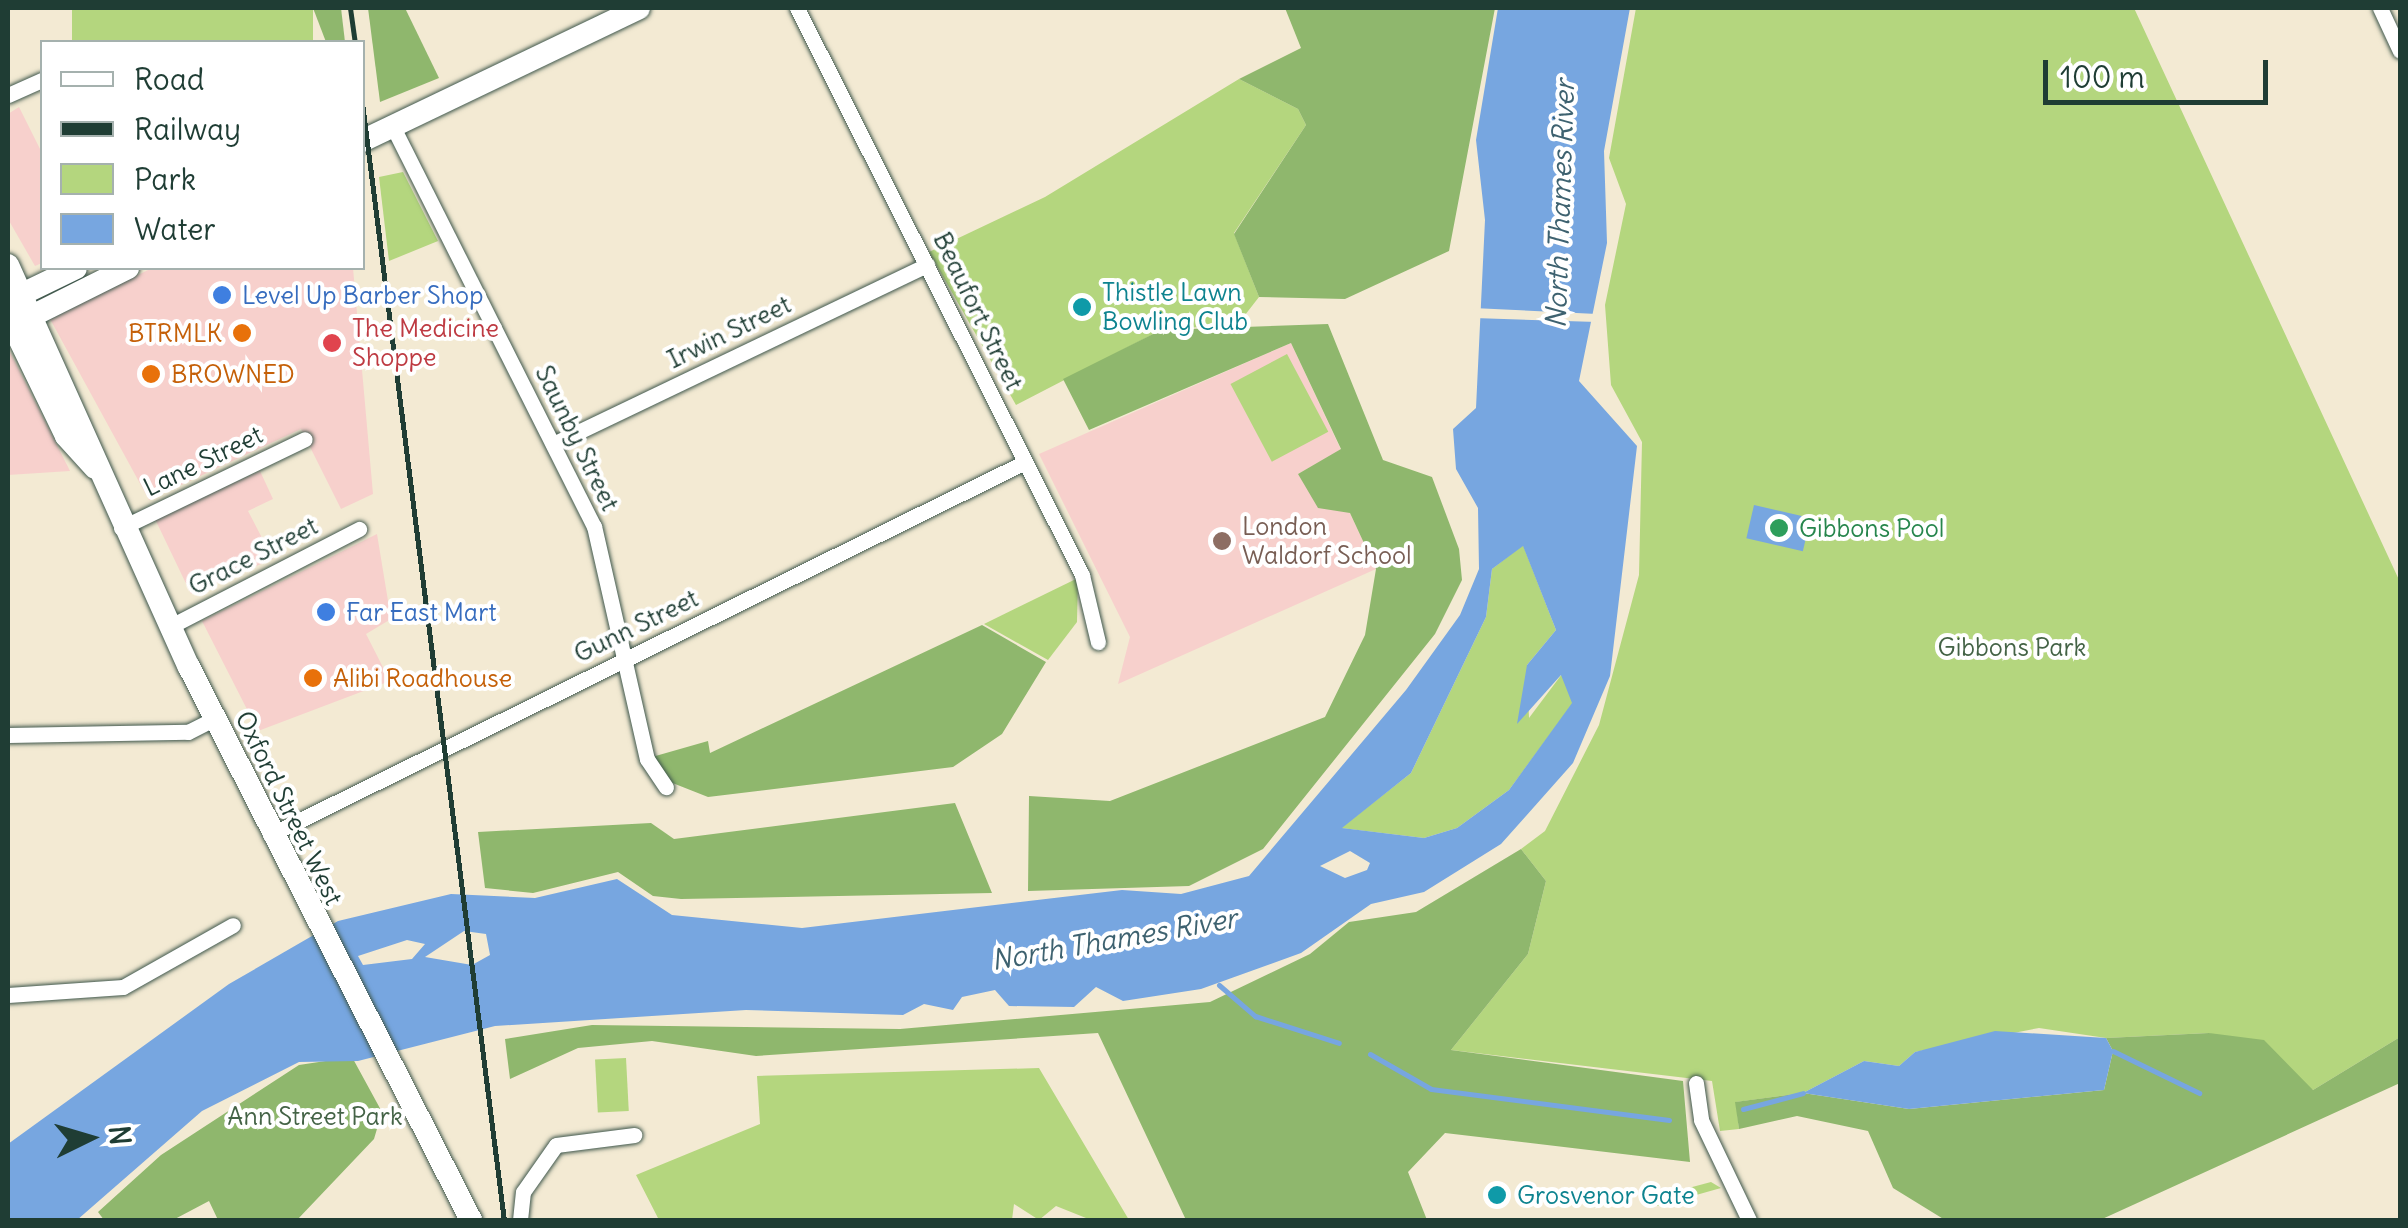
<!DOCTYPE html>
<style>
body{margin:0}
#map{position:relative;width:2408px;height:1228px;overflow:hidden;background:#f3ead3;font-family:Delius,sans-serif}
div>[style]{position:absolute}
.built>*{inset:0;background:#f7d0cc}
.green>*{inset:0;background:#b4d67e;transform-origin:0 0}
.forest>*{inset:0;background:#8fb76d}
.water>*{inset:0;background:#77a6e0;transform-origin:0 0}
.pier>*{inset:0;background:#f3ead3}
.stream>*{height:5px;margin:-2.5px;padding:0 2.5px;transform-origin:2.5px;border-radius:2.5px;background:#77a6e0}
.roads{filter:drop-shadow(0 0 2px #3f574c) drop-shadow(0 0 2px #3f574c)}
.minor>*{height:15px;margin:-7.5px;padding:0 7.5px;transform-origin:7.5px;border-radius:7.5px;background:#fff}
.secondary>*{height:22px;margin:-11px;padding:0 11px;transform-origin:11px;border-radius:11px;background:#fff}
.rail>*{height:5px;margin:-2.5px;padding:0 2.5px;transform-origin:2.5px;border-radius:2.5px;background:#1f3d34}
.dots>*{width:28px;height:28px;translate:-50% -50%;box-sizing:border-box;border:5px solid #fff;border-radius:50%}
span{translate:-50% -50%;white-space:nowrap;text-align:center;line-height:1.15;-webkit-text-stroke:8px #fff;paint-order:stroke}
.culture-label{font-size:25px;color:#0d838f}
.left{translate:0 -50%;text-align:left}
.shop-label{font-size:25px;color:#366cbe}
.street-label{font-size:25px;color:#1f3d34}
.health-label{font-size:25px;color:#be3a42}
.food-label{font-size:25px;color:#c56008}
.right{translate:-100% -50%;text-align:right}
.education-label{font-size:25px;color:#785e54}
.leisure-label{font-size:25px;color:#27864d}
.park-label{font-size:25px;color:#446346}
.water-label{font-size:28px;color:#3e6270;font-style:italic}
.frame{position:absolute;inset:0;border:10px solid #1f3d34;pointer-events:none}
.legend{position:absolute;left:40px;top:40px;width:325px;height:230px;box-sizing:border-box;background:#fff;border:2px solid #a5b1ae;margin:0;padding:12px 18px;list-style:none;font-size:30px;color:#1f3d34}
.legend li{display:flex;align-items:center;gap:20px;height:50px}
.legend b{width:50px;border:2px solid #a5b1ae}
.north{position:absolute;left:40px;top:1088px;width:100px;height:100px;-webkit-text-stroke:8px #fff;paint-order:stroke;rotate:85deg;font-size:28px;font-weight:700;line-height:40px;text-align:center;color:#1f3d34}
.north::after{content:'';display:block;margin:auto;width:35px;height:45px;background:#1f3d34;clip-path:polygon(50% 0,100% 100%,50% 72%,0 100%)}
.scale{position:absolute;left:2043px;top:60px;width:225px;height:45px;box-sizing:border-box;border:5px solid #1f3d34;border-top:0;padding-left:12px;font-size:30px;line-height:35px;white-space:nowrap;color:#1f3d34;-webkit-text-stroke:8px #fff;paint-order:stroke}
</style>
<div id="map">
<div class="built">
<i style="clip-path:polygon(19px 107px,42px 153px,42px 263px,35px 266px,8px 219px,8px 114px)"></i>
<i style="clip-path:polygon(152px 268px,353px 268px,373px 494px,341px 509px,301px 429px,149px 500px,50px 319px)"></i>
<i style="clip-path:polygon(1291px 343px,1341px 450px,1298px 474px,1350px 513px,1376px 569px,1118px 684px,1130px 637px,1039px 454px)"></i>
<i style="clip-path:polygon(8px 348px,70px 471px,8px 475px)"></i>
<i style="clip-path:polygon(260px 471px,273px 499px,248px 511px,273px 559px,191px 594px,155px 519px)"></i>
<i style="clip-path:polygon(377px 534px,391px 619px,366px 634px,390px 681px,258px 731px,202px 621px)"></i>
</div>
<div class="green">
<i style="left:72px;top:8px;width:241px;height:38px"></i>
<i style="clip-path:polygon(1636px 8px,2134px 8px,2400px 582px,2400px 1037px,2313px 1090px,2209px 1033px,2106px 1038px,2039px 1028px,1915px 1052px,1899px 1066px,1864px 1061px,1803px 1093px,1736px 1102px,1739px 1129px,1720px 1131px,1712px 1081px,1451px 1050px,1528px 954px,1546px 881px,1521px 849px,1545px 831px,1599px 725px,1639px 575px,1642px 442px,1611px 385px,1605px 305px,1626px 204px,1609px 158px)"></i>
<i style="clip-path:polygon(1239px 79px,1298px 109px,1306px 125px,1234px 233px,1259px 297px,1238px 324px,1161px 330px,1016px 405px,929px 252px,1045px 197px)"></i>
<i style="clip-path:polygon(403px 172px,438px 241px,389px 261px,379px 177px)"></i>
<i style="left:1287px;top:354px;width:88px;height:64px;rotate:62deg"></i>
<i style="clip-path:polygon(1523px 545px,1556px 630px,1527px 665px,1529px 718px,1562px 674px,1573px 703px,1509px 790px,1457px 828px,1424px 838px,1341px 828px,1411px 773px,1486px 617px,1492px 569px)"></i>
<i style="clip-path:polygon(1078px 578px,1077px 622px,1048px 660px,984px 624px)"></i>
<i style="left:626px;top:1058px;width:53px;height:31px;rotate:87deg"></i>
<i style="clip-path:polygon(1039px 1068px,1129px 1220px,1091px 1220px,1056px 1206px,1039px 1220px,1014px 1204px,1012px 1220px,659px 1220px,636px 1175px,760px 1124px,757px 1076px)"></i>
<i style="clip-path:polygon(1711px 1182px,1721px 1188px,1657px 1206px,1651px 1198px)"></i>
</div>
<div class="forest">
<i style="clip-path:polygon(313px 8px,341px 8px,345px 42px,326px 42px)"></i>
<i style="clip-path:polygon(368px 8px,405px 8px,439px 78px,380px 102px)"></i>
<i style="clip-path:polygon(1285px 8px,1495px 8px,1449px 251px,1345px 299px,1259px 297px,1234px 234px,1306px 125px,1298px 109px,1239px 79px,1301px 48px)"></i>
<i style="clip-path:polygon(1328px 324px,1383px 460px,1432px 477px,1459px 549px,1462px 580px,1435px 634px,1263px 849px,1189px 886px,1028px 891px,1029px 796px,1110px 801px,1325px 717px,1365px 635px,1376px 569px,1350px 513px,1318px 508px,1298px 474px,1341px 449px,1291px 343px,1089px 430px,1063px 379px,1161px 330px)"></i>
<i style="clip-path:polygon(982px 625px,1046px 662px,1002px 734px,953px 767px,708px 797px,670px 782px,652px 757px,708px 741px,710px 753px)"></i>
<i style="clip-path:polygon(955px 803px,992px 893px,681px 899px,653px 896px,618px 872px,533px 893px,485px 888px,478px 832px,651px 823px,674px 839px)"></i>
<i style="clip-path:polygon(1521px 849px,1546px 881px,1528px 954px,1451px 1050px,1683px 1081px,1690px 1162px,1445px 1133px,1408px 1172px,1427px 1220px,1186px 1220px,1098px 1033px,756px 1056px,652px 1041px,578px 1048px,510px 1079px,505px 1039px,592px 1025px,900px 1029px,1210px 1002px,1310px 954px,1349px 922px,1416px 912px)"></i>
<i style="clip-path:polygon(2209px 1033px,2264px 1040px,2313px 1090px,2400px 1037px,2400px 1083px,2100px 1220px,1945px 1220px,1893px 1188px,1868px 1131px,1797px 1116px,1739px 1129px,1735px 1102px,1803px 1093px,1909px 1109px,2104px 1090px,2113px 1051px,2106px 1038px)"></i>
<i style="clip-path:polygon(352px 1057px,382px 1112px,374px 1139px,297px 1220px,218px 1220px,209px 1201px,173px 1220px,104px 1220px,98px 1212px,161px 1155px,299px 1065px)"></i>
</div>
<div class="water">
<i style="clip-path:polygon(evenodd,1498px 8px,1630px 8px,1604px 151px,1607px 243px,1579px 381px,1637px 446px,1610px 676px,1573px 763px,1501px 844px,1424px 892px,1371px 904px,1301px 953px,1201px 989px,1123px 1001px,1096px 987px,1074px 1007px,1009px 1006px,995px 990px,962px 997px,953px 1010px,924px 1004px,903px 1015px,746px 1010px,495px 1026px,358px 1061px,299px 1062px,202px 1111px,77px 1220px,8px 1220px,8px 1144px,229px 984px,338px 921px,451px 894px,535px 898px,617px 879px,672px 915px,802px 928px,1122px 890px,1181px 894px,1249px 876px,1406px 690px,1460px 615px,1479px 569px,1478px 508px,1456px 469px,1453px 429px,1476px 408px,1485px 220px,1476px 140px,1498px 8px,1523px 546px,1556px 630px,1527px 665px,1517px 724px,1561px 675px,1572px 703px,1509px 790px,1457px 828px,1424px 838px,1342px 828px,1411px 773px,1486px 617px,1492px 569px,1523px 546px,1498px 8px,1350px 851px,1370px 863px,1367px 870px,1345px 878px,1320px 866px,1350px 851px,1498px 8px,464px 931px,486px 934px,490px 955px,472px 965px,425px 957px,464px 931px,1498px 8px,407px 940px,425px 944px,412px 959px,363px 965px,358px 956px,407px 940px)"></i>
<i style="left:1754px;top:505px;width:58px;height:34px;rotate:13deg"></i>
<i style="clip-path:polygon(1995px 1031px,2106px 1038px,2113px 1051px,2104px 1090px,1909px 1109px,1803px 1093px,1864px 1061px,1899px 1066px,1915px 1052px)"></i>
</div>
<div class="pier">
<i style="clip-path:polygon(1473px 308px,1597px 314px,1597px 322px,1474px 318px)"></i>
</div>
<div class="stream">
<i style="left:1219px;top:985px;width:48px;rotate:40.7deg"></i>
<i style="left:1255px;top:1016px;width:88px;rotate:17.8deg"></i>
<i style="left:2113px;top:1051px;width:96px;rotate:26deg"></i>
<i style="left:1370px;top:1054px;width:70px;rotate:29.8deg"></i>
<i style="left:1431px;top:1089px;width:240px;rotate:7.4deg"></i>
<i style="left:1743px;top:1109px;width:62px;rotate:-14.9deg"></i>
</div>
<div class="roads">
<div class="minor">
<i style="left:797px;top:8px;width:635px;rotate:63.31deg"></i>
<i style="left:1082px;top:575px;width:69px;rotate:76.6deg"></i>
<i style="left:2380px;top:8px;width:47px;rotate:65.1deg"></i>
<i style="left:8px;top:95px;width:37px;rotate:-24deg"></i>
<i style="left:394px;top:129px;width:445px;rotate:63.3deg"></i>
<i style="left:594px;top:526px;width:239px;rotate:77.2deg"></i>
<i style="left:647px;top:759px;width:34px;rotate:56deg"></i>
<i style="left:553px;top:444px;width:415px;rotate:-25.6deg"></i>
<i style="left:121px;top:528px;width:204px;rotate:-25.8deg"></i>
<i style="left:169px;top:627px;width:214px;rotate:-27.3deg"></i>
<i style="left:8px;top:735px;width:180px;rotate:-1deg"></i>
<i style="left:188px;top:732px;width:29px;rotate:-27deg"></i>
<i style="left:270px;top:835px;width:842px;rotate:-26.29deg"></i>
<i style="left:8px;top:995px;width:115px;rotate:-4deg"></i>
<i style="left:123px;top:987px;width:126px;rotate:-29.4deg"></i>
<i style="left:1696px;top:1083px;width:37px;rotate:82deg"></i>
<i style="left:1701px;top:1120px;width:111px;rotate:64.4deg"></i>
<i style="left:520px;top:1220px;width:28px;rotate:-84deg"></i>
<i style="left:523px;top:1192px;width:57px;rotate:-54.9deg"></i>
<i style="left:556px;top:1145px;width:79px;rotate:-7.3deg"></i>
</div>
<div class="secondary">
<i style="left:362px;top:141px;width:307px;rotate:-25.6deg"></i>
<i style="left:8px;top:265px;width:441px;rotate:65.8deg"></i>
<i style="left:189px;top:667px;width:621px;rotate:62.98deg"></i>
<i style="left:12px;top:299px;width:71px;rotate:-25.8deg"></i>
<i style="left:8px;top:316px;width:133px;rotate:64.2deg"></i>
<i style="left:66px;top:436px;width:43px;rotate:47.8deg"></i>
<i style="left:20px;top:322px;width:121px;rotate:-26.6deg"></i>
</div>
</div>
<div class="rail">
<i style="left:350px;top:8px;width:34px;rotate:82deg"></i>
<i style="left:362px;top:103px;width:1126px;rotate:82.76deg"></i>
</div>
<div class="dots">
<i style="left:222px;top:295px;background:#3f7fe0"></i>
<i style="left:1082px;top:307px;background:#0f9aa8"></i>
<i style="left:242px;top:333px;background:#e8710a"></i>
<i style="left:332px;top:343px;background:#e0444e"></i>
<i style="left:151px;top:374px;background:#e8710a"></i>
<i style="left:1779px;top:528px;background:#2e9e5b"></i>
<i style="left:1222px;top:541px;background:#8d6e63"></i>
<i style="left:326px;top:612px;background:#3f7fe0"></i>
<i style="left:313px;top:678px;background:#e8710a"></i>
<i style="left:1497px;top:1195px;background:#0f9aa8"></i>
</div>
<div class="culture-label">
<span class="left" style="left:1102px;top:307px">Thistle Lawn<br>Bowling Club</span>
<span class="left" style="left:1517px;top:1195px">Grosvenor Gate</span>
</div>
<div class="shop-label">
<span class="left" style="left:242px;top:295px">Level Up Barber Shop</span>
<span class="left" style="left:346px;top:612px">Far East Mart</span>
</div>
<div class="street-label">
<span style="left:978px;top:311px;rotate:64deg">Beaufort Street</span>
<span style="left:729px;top:332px;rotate:-26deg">Irwin Street</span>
<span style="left:577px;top:438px;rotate:64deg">Saunby Street</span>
<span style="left:203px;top:461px;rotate:-26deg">Lane Street</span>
<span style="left:253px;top:556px;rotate:-27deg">Grace Street</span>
<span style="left:636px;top:626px;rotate:-26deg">Gunn Street</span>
<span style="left:289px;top:808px;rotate:64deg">Oxford Street West</span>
</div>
<div class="health-label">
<span class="left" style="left:352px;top:343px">The Medicine<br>Shoppe</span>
</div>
<div class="food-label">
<span class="right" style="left:222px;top:333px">BTRMLK</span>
<span class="left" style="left:171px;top:374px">BROWNED</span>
<span class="left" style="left:333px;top:678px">Alibi Roadhouse</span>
</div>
<div class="education-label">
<span class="left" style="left:1242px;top:541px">London<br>Waldorf School</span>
</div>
<div class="leisure-label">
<span class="left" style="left:1799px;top:528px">Gibbons Pool</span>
</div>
<div class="park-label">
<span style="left:2012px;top:647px">Gibbons Park</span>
<span style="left:315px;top:1116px">Ann Street Park</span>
</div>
<div class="water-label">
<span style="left:1560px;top:204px;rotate:-88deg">North Thames River</span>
<span style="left:1114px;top:939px;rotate:-10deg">North Thames River</span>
</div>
<div class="frame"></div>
<ul class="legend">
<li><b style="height:12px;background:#fff"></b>Road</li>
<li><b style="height:12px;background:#1f3d34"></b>Railway</li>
<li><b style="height:28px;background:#b4d67e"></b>Park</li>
<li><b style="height:28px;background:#77a6e0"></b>Water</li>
</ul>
<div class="north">N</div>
<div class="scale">100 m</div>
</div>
